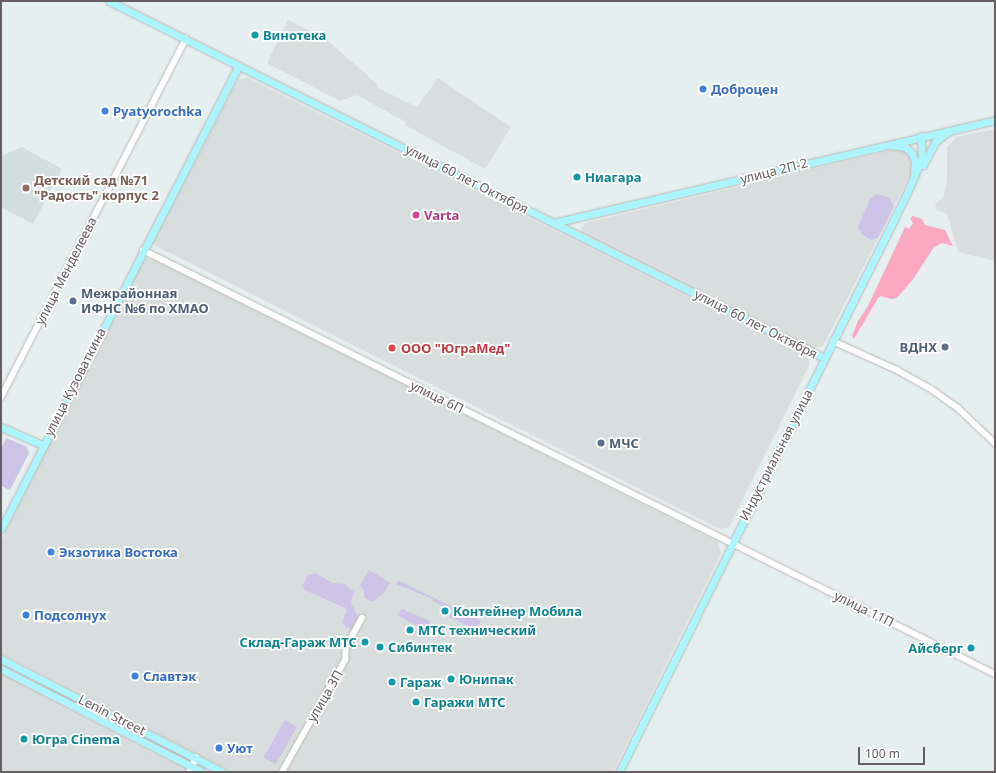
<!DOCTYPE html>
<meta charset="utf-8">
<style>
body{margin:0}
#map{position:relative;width:996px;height:773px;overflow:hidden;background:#e5efef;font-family:"Noto Sans",sans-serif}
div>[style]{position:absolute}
.industrial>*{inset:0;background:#d8dedd}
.education>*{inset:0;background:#d3dfdf}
.green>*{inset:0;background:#ccc3e6;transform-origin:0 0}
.water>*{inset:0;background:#fca8c2}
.roads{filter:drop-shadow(0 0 1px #bcb6b6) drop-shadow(0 0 1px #bcb6b6)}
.minor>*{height:5.5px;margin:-2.75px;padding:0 2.75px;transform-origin:2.75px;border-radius:2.75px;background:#fff}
.major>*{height:7px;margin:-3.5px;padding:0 3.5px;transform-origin:3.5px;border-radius:3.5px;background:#adf5fc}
.dots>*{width:11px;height:11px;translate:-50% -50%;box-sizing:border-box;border:2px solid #fff;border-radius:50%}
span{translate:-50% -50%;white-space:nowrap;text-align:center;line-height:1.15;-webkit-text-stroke:3.5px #fff;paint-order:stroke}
.culture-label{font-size:13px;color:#0d838f;font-weight:700}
.left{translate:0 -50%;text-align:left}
.right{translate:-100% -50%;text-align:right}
.shop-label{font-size:13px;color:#366cbe;font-weight:700}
.street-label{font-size:13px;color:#655d5f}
.education-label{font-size:13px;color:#785e54;font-weight:700}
.hotel-label{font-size:13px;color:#b23c85;font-weight:700}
.service-label{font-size:13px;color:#4e5e75;font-weight:700}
.health-label{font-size:13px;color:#be3a42;font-weight:700}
.frame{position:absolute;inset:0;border:2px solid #655d5f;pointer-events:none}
.scale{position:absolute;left:858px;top:747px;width:67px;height:18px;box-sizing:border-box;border:2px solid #655d5f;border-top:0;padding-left:5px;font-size:12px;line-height:14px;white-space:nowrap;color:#655d5f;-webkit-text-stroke:3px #fff;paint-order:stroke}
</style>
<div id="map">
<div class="industrial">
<i style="clip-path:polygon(288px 20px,327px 40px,376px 83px,378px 88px,417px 107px,438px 78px,511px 127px,485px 169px,405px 125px,406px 122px,357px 95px,340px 101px,267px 63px)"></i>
<i style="clip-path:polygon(248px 78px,808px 356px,810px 364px,729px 527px,720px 529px,152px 244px,238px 79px)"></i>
<i style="clip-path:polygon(995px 129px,995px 261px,958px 252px,947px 213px,937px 211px,935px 205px,943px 197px,947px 182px,947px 147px,957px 137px)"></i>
<i style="clip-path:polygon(896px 149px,905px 151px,912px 158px,911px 173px,823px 346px,814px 349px,581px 232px,581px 228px,586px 223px)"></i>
<i style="clip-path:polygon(147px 258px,155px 260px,718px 542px,721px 553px,613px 772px,232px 772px,1px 654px,1px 541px,141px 261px)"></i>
<i style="clip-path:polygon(1px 673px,153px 753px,194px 772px,1px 772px)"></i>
</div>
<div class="education">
<i style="clip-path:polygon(22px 147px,62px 169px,33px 224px,1px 207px,1px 156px)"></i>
</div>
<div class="green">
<i style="clip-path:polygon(876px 194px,889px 197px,894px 207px,878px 238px,871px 240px,861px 234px,858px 227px,870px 199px)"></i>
<i style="clip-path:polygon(6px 438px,27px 447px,29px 453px,10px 490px,1px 486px,1px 449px)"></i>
<i style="clip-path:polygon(369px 570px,390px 583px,384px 593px,372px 602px,364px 598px,364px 590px,360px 586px)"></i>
<i style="clip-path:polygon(316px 573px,332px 583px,344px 584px,354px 592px,351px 603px,358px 617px,351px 629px,346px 627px,342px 622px,347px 610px,345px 608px,305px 590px,303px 585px,308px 575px)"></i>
<i style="clip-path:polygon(398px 580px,481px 621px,476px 630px,449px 617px,452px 611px,433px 601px,433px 599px,396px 584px)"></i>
<i style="clip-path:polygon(402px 609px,430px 621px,428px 632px,397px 615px)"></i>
<i style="left:45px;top:685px;width:81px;height:2px;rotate:27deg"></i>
<i style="left:285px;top:720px;width:14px;height:43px;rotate:30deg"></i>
<i style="clip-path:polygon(119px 723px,189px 758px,188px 761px,118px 725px)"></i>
</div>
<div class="water">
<i style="clip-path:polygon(913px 216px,922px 219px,925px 225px,945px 230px,953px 246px,942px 243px,934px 247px,914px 278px,897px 298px,891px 299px,881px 296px,878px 298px,854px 339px,852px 336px,858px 321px,868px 306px,905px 227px,909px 229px,913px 223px,910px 218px)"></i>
</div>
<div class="roads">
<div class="minor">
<i style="left:143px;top:250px;width:952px;rotate:26.46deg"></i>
<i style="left:833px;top:341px;width:70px;rotate:24.4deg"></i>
<i style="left:897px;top:370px;width:39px;rotate:29deg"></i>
<i style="left:931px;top:389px;width:33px;rotate:35deg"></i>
<i style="left:958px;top:408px;width:51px;rotate:43.4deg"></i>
<i style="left:1px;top:397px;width:403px;rotate:-62.7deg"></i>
<i style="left:189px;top:772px;width:16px;rotate:-63deg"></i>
<i style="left:282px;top:772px;width:129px;rotate:-60.6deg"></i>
<i style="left:345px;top:660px;width:13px;rotate:-86deg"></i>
<i style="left:346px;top:647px;width:33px;rotate:-61deg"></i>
</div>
<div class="major">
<i style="left:109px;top:1px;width:799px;rotate:26.53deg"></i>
<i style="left:891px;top:145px;width:14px;rotate:8deg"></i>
<i style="left:905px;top:147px;width:9px;rotate:41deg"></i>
<i style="left:912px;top:153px;width:9px;rotate:72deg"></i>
<i style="left:915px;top:162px;width:10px;rotate:96deg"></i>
<i style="left:923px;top:165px;width:27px;rotate:-62deg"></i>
<i style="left:936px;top:141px;width:16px;rotate:-38deg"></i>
<i style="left:553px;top:223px;width:454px;rotate:-13.1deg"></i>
<i style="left:1px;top:427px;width:46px;rotate:23.2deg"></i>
<i style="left:1px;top:529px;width:521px;rotate:-62.85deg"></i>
<i style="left:1px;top:659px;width:249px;rotate:27deg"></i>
<i style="left:1px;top:669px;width:226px;rotate:27.1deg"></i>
<i style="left:619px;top:772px;width:647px;rotate:-63.55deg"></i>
<i style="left:907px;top:193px;width:38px;rotate:-67deg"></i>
<i style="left:922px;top:158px;width:22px;rotate:-93deg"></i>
</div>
</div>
<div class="dots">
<i style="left:255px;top:35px;background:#0f9aa8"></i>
<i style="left:703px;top:89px;background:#3f7fe0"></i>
<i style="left:105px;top:111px;background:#3f7fe0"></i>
<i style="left:577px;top:177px;background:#0f9aa8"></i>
<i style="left:26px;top:188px;background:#8d6e63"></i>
<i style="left:416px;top:215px;background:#d1479c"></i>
<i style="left:73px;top:301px;background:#5c6f8a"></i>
<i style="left:945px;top:347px;background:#5c6f8a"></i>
<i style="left:392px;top:348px;background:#e0444e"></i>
<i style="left:601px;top:443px;background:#5c6f8a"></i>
<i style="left:51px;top:552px;background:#3f7fe0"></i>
<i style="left:445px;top:611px;background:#0f9aa8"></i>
<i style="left:26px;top:615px;background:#3f7fe0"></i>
<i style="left:410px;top:630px;background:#0f9aa8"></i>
<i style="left:365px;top:642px;background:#0f9aa8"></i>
<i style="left:380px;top:647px;background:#0f9aa8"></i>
<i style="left:971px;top:648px;background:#0f9aa8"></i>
<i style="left:135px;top:676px;background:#3f7fe0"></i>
<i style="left:451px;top:679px;background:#0f9aa8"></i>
<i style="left:392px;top:682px;background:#0f9aa8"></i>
<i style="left:416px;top:702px;background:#0f9aa8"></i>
<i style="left:24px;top:739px;background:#0f9aa8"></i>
<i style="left:219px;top:748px;background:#3f7fe0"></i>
</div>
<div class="culture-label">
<span class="left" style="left:263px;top:35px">Винотека</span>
<span class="left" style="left:585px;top:177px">Ниагара</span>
<span class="left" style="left:453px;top:611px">Контейнер Мобила</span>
<span class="left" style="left:418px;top:630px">МТС технический</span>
<span class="right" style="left:357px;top:642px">Склад-Гараж МТС</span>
<span class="left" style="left:388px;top:647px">Сибинтек</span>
<span class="right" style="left:963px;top:648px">Айсберг</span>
<span class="left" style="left:459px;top:679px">Юнипак</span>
<span class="left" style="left:400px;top:682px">Гараж</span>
<span class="left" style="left:424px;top:702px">Гаражи МТС</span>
<span class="left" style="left:32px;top:739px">Югра Cinema</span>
</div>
<div class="shop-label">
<span class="left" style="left:711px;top:89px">Доброцен</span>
<span class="left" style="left:113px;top:111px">Pyatyorochka</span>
<span class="left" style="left:59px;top:552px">Экзотика Востока</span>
<span class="left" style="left:34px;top:615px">Подсолнух</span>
<span class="left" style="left:143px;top:676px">Славтэк</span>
<span class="left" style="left:227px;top:748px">Уют</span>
</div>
<div class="street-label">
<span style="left:774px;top:171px;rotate:-14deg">улица 2П-2</span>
<span style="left:467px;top:179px;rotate:27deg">улица 60 лет Октября</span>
<span style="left:66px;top:271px;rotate:-63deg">улица Менделеева</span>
<span style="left:756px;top:324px;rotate:27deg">улица 60 лет Октября</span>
<span style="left:75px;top:382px;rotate:-63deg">улица Кузоваткина</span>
<span style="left:437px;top:397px;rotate:26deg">улица 6П</span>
<span style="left:776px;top:455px;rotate:-63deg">Индустриальная улица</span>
<span style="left:864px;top:609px;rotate:26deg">улица 11П</span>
<span style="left:325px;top:696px;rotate:-60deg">улица 3П</span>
<span style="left:112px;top:715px;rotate:27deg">Lenin Street</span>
</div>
<div class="education-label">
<span class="left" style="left:34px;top:188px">Детский сад №71<br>"Радость" корпус 2</span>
</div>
<div class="hotel-label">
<span class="left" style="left:424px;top:215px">Varta</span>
</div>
<div class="service-label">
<span class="left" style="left:81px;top:301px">Межрайонная<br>ИФНС №6 по ХМАО</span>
<span class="right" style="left:937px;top:347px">ВДНХ</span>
<span class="left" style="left:609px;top:443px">МЧС</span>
</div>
<div class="health-label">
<span class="left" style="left:401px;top:348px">ООО "ЮграМед"</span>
</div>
<div class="frame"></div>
<div class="scale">100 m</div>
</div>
